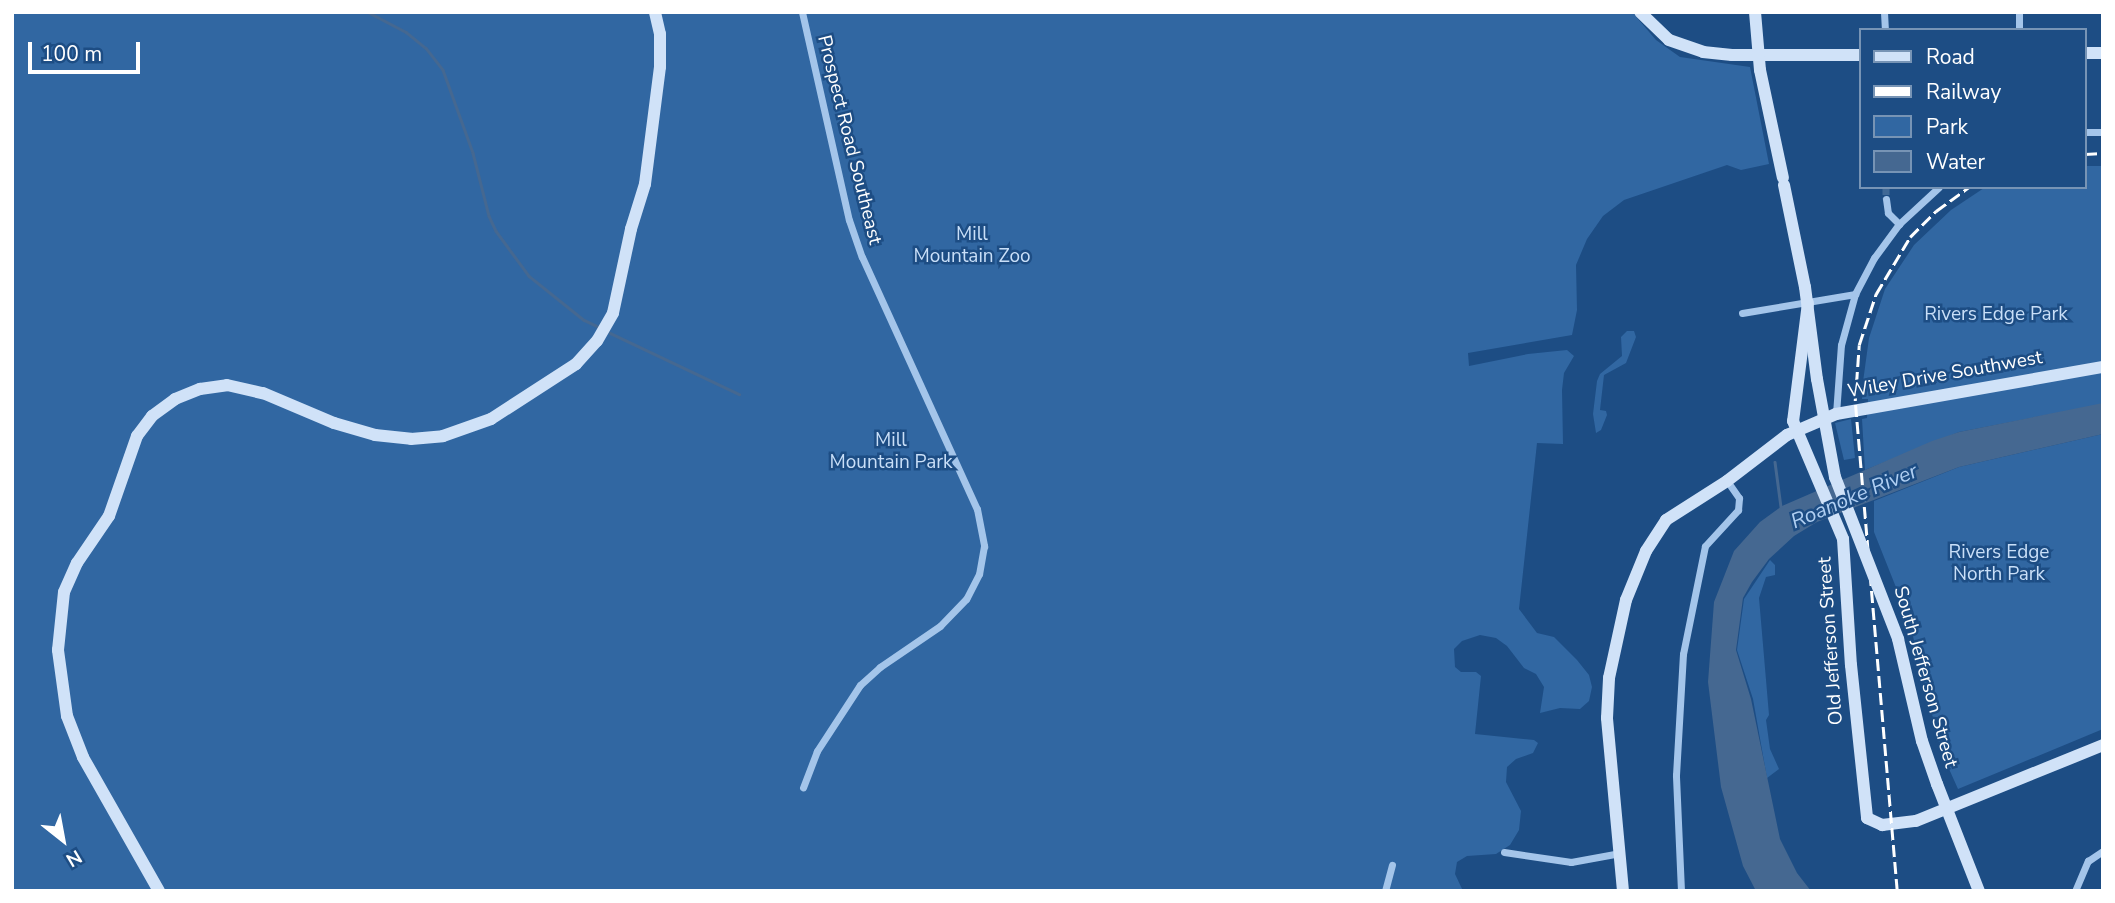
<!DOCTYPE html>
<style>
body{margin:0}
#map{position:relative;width:2115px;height:903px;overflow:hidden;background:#1d4d84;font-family:"Nunito Sans",sans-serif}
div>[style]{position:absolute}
.green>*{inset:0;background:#3167a2}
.water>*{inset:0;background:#456891}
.stream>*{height:2.5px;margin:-1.25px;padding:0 1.25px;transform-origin:1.25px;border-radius:1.25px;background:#456891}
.street-tunnel>*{height:7px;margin-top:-3.5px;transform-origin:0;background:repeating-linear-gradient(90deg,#3f6896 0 7px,transparent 0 10.5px)}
.street>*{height:7px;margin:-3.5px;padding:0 3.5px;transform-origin:3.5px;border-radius:3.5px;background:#a4c5ea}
.secondary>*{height:12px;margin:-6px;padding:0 6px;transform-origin:6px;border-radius:6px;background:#d0e2f8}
.rail>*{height:2.5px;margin-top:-1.25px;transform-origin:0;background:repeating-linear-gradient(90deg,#fff 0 12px,transparent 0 17px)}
.secondary-bridge>*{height:12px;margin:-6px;padding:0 6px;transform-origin:6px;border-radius:6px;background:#d0e2f8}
span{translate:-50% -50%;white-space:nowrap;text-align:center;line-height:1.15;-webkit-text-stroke:5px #1d4d84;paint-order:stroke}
.street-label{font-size:19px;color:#fff}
.park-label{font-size:19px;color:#c9dff8}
.water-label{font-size:21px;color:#b0cff2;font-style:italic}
.frame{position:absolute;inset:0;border:14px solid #fff;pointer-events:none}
.legend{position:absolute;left:1859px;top:28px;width:228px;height:161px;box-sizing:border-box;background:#1d4d84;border:2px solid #7794b5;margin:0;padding:9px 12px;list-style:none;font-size:21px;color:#fff}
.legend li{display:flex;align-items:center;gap:14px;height:35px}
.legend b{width:35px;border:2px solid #7794b5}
.north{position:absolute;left:28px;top:805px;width:70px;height:70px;-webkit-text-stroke:5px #1d4d84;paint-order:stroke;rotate:149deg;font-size:19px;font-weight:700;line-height:28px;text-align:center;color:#fff}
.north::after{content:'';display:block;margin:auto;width:24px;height:32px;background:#fff;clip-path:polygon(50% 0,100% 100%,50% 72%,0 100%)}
.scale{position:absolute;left:28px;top:42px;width:112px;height:32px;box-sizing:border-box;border:4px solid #fff;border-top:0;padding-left:9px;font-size:21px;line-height:24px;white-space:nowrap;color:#fff;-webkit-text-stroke:5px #1d4d84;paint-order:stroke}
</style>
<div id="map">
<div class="green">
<i style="clip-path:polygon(12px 12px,1632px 12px,1656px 40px,1680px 57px,1750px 67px,1769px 164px,1741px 170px,1727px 165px,1624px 200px,1603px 216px,1587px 239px,1576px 265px,1577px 310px,1572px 335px,1468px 353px,1469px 366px,1528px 354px,1567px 350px,1574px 356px,1564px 373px,1562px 390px,1563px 444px,1537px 443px,1519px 609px,1537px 633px,1554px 637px,1577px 660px,1589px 675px,1592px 687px,1589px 701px,1580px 709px,1560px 708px,1540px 713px,1544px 687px,1536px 674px,1524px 668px,1507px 646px,1496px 638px,1480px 635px,1462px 641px,1454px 649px,1455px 667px,1461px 672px,1476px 672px,1481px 676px,1475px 734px,1534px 740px,1538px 743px,1533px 753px,1516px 759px,1507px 767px,1506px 782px,1521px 811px,1519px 830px,1510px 845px,1496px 854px,1467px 856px,1457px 862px,1455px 874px,1463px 891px,12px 891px)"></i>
<i style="clip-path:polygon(2085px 166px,2103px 166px,2103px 404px,1959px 432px,1865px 470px,1862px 419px,1867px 418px,1868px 399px,1862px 399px,1862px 389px,1869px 338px,1885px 289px,1914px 245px,1951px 210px,1984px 188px,2085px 187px)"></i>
<i style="clip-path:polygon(1627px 331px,1634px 331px,1636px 337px,1626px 363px,1604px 375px,1600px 410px,1606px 411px,1607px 415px,1601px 430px,1596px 433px,1593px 414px,1597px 381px,1600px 374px,1622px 356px,1621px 337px)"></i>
<i style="clip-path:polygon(1851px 419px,1855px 458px,1844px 460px,1835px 423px)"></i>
<i style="clip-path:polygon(2103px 434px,2103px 729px,1958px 789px,1941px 751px,1909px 620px,1874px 532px,1874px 501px,1959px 467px)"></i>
<i style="clip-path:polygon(1770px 560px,1775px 565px,1775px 575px,1766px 577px,1759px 598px,1769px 715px,1766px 720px,1770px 749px,1779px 769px,1767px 778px,1753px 699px,1737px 650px,1744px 599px)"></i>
</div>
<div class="water">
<i style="clip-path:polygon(2103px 403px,2103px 434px,1959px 467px,1817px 522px,1794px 536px,1769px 559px,1752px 582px,1743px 598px,1736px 650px,1751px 699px,1780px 839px,1797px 873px,1811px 891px,1756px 891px,1743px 866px,1721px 787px,1708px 682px,1714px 602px,1734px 551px,1760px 522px,1782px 506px,1932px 441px,1959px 432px)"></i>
</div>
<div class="stream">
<i style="left:368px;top:12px;width:43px;rotate:27.8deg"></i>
<i style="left:406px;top:32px;width:26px;rotate:39deg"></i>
<i style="left:426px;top:48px;width:28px;rotate:52deg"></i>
<i style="left:443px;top:70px;width:88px;rotate:70.1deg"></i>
<i style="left:473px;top:153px;width:65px;rotate:75.7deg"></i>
<i style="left:489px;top:216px;width:17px;rotate:65deg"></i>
<i style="left:496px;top:231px;width:56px;rotate:53.7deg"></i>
<i style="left:529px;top:276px;width:70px;rotate:38.7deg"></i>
<i style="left:584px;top:320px;width:17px;rotate:25deg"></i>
<i style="left:610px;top:333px;width:143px;rotate:25.3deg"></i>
<i style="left:1775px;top:462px;width:45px;rotate:82.4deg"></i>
</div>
<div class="street-tunnel">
<i style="left:1886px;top:187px;width:12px;rotate:90deg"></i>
</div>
<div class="street">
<i style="left:802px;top:12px;width:213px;rotate:77.3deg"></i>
<i style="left:849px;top:220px;width:39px;rotate:71deg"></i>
<i style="left:862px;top:257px;width:277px;rotate:65.5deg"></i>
<i style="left:977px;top:509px;width:38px;rotate:79deg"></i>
<i style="left:984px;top:546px;width:28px;rotate:100deg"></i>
<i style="left:979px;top:574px;width:28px;rotate:117deg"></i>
<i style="left:966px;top:599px;width:37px;rotate:134deg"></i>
<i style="left:940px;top:626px;width:73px;rotate:145.7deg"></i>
<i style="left:880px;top:667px;width:27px;rotate:138deg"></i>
<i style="left:860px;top:685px;width:79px;rotate:123.1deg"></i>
<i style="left:817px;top:751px;width:39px;rotate:111deg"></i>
<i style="left:1884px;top:12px;width:18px;rotate:87deg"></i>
<i style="left:2019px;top:12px;width:18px;rotate:90deg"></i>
<i style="left:2085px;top:132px;width:18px"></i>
<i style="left:1886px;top:199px;width:14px;rotate:82deg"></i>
<i style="left:1888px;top:213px;width:16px;rotate:45deg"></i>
<i style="left:1742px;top:313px;width:115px;rotate:-9.5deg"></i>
<i style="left:1836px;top:414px;width:69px;rotate:-85.9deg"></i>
<i style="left:1841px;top:345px;width:53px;rotate:-74.6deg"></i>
<i style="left:1855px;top:294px;width:41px;rotate:-62.2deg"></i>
<i style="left:1874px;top:258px;width:42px;rotate:-53.7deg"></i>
<i style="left:1899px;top:224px;width:54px;rotate:-42.8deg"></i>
<i style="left:1504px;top:852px;width:68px;rotate:8.5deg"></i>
<i style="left:1571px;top:862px;width:50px;rotate:-10.4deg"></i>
<i style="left:1385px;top:891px;width:27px;rotate:-75deg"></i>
<i style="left:1681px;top:891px;width:116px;rotate:-92.5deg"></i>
<i style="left:1676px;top:775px;width:121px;rotate:-86.7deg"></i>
<i style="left:1683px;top:654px;width:110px;rotate:-78.5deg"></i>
<i style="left:1705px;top:546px;width:49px;rotate:-47.5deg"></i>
<i style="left:1738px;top:510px;width:12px;rotate:-85deg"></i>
<i style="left:1739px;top:498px;width:21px;rotate:-125deg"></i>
<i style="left:2075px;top:891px;width:33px;rotate:-67deg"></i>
<i style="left:2088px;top:861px;width:18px;rotate:-34deg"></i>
</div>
<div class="secondary">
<i style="left:1640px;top:12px;width:40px;rotate:44deg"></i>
<i style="left:1669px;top:40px;width:36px;rotate:19deg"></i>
<i style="left:1703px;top:52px;width:29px;rotate:6deg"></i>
<i style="left:1732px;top:55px;width:129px"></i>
<i style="left:1755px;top:12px;width:58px;rotate:85.1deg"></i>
<i style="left:1760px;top:70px;width:110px;rotate:78deg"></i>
<i style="left:2085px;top:53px;width:18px"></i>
<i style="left:1784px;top:185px;width:104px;rotate:78.4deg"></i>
<i style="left:1805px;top:287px;width:93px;rotate:82.6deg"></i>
<i style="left:1808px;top:303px;width:119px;rotate:97.2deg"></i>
<i style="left:1793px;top:421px;width:128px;rotate:67deg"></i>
<i style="left:1843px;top:539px;width:126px;rotate:86.4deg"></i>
<i style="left:1851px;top:665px;width:154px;rotate:84deg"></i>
<i style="left:1867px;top:818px;width:17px;rotate:25deg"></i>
<i style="left:1882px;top:825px;width:34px;rotate:-7deg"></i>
<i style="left:1916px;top:821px;width:202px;rotate:-22.1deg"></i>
<i style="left:1937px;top:784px;width:115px;rotate:68.6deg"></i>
<i style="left:159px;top:891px;width:154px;rotate:-119.6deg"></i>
<i style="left:83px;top:757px;width:44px;rotate:-111.3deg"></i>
<i style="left:67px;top:716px;width:67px;rotate:-97.8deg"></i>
<i style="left:58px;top:650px;width:58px;rotate:-84.1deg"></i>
<i style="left:64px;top:592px;width:32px;rotate:-66deg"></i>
<i style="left:77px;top:563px;width:57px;rotate:-55.8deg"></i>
<i style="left:109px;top:516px;width:85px;rotate:-70.7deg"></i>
<i style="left:137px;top:436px;width:25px;rotate:-53deg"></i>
<i style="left:152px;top:416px;width:29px;rotate:-36deg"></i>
<i style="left:175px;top:399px;width:27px;rotate:-22deg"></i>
<i style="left:200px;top:389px;width:27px;rotate:-8deg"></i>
<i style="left:227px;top:385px;width:37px;rotate:13deg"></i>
<i style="left:263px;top:393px;width:77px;rotate:22.9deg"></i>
<i style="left:334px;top:423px;width:43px;rotate:16.3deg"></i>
<i style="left:375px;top:435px;width:36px;rotate:6deg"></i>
<i style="left:411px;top:439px;width:32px;rotate:-5deg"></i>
<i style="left:443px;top:436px;width:51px;rotate:-19.5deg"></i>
<i style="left:491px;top:419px;width:101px;rotate:-32.9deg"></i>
<i style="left:576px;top:364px;width:31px;rotate:-48deg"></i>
<i style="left:597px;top:341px;width:32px;rotate:-60deg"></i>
<i style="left:613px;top:313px;width:86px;rotate:-77.9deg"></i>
<i style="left:631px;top:229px;width:47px;rotate:-72.7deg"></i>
<i style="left:645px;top:184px;width:118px;rotate:-82.7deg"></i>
<i style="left:660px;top:67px;width:33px;rotate:-90deg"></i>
<i style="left:660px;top:34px;width:23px;rotate:-103deg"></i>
<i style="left:1623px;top:891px;width:174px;rotate:-95.3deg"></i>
<i style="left:1607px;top:718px;width:40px;rotate:-87.1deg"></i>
<i style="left:1609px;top:678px;width:80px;rotate:-77.7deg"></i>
<i style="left:1626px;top:600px;width:53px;rotate:-67.8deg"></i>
<i style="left:1646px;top:551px;width:37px;rotate:-57deg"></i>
<i style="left:1666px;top:520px;width:72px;rotate:-32.6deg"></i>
<i style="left:1727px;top:481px;width:76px;rotate:-37.5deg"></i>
<i style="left:1787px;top:435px;width:53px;rotate:-23.2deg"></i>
<i style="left:1836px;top:414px;width:271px;rotate:-10deg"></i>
</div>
<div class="rail">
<i style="left:2085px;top:154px;width:18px;rotate:-3deg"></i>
<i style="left:1897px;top:891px;width:492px;rotate:-94.9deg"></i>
<i style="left:1855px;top:401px;width:56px;rotate:-85.9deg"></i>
<i style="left:1859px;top:345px;width:54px;rotate:-71.6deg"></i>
<i style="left:1876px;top:294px;width:66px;rotate:-59.2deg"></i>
<i style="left:1910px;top:237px;width:37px;rotate:-45deg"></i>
<i style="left:1936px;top:211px;width:41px;rotate:-36deg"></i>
</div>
<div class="secondary-bridge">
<i style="left:1817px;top:379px;width:100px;rotate:79.6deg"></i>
<i style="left:1835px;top:477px;width:174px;rotate:68.7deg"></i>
<i style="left:1898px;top:639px;width:105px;rotate:76.8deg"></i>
<i style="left:1922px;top:741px;width:46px;rotate:70.8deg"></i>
</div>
<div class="street-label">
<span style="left:849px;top:140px;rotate:76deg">Prospect Road Southeast</span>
<span style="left:1945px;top:375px;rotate:-10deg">Wiley Drive Southwest</span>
<span style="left:1831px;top:641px;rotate:-94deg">Old Jefferson Street</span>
<span style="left:1925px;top:677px;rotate:74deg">South Jefferson Street</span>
</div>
<div class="park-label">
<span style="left:972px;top:246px">Mill<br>Mountain Zoo</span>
<span style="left:1996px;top:315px">Rivers Edge Park</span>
<span style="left:891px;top:452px">Mill<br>Mountain Park</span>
<span style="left:1999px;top:564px">Rivers Edge<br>North Park</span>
</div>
<div class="water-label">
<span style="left:1854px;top:496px;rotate:-23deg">Roanoke River</span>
</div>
<div class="frame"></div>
<ul class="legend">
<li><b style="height:9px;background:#d0e2f8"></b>Road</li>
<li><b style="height:9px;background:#fff"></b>Railway</li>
<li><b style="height:19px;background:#3167a2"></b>Park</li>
<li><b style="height:19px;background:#456891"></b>Water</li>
</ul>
<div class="north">N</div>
<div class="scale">100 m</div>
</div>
